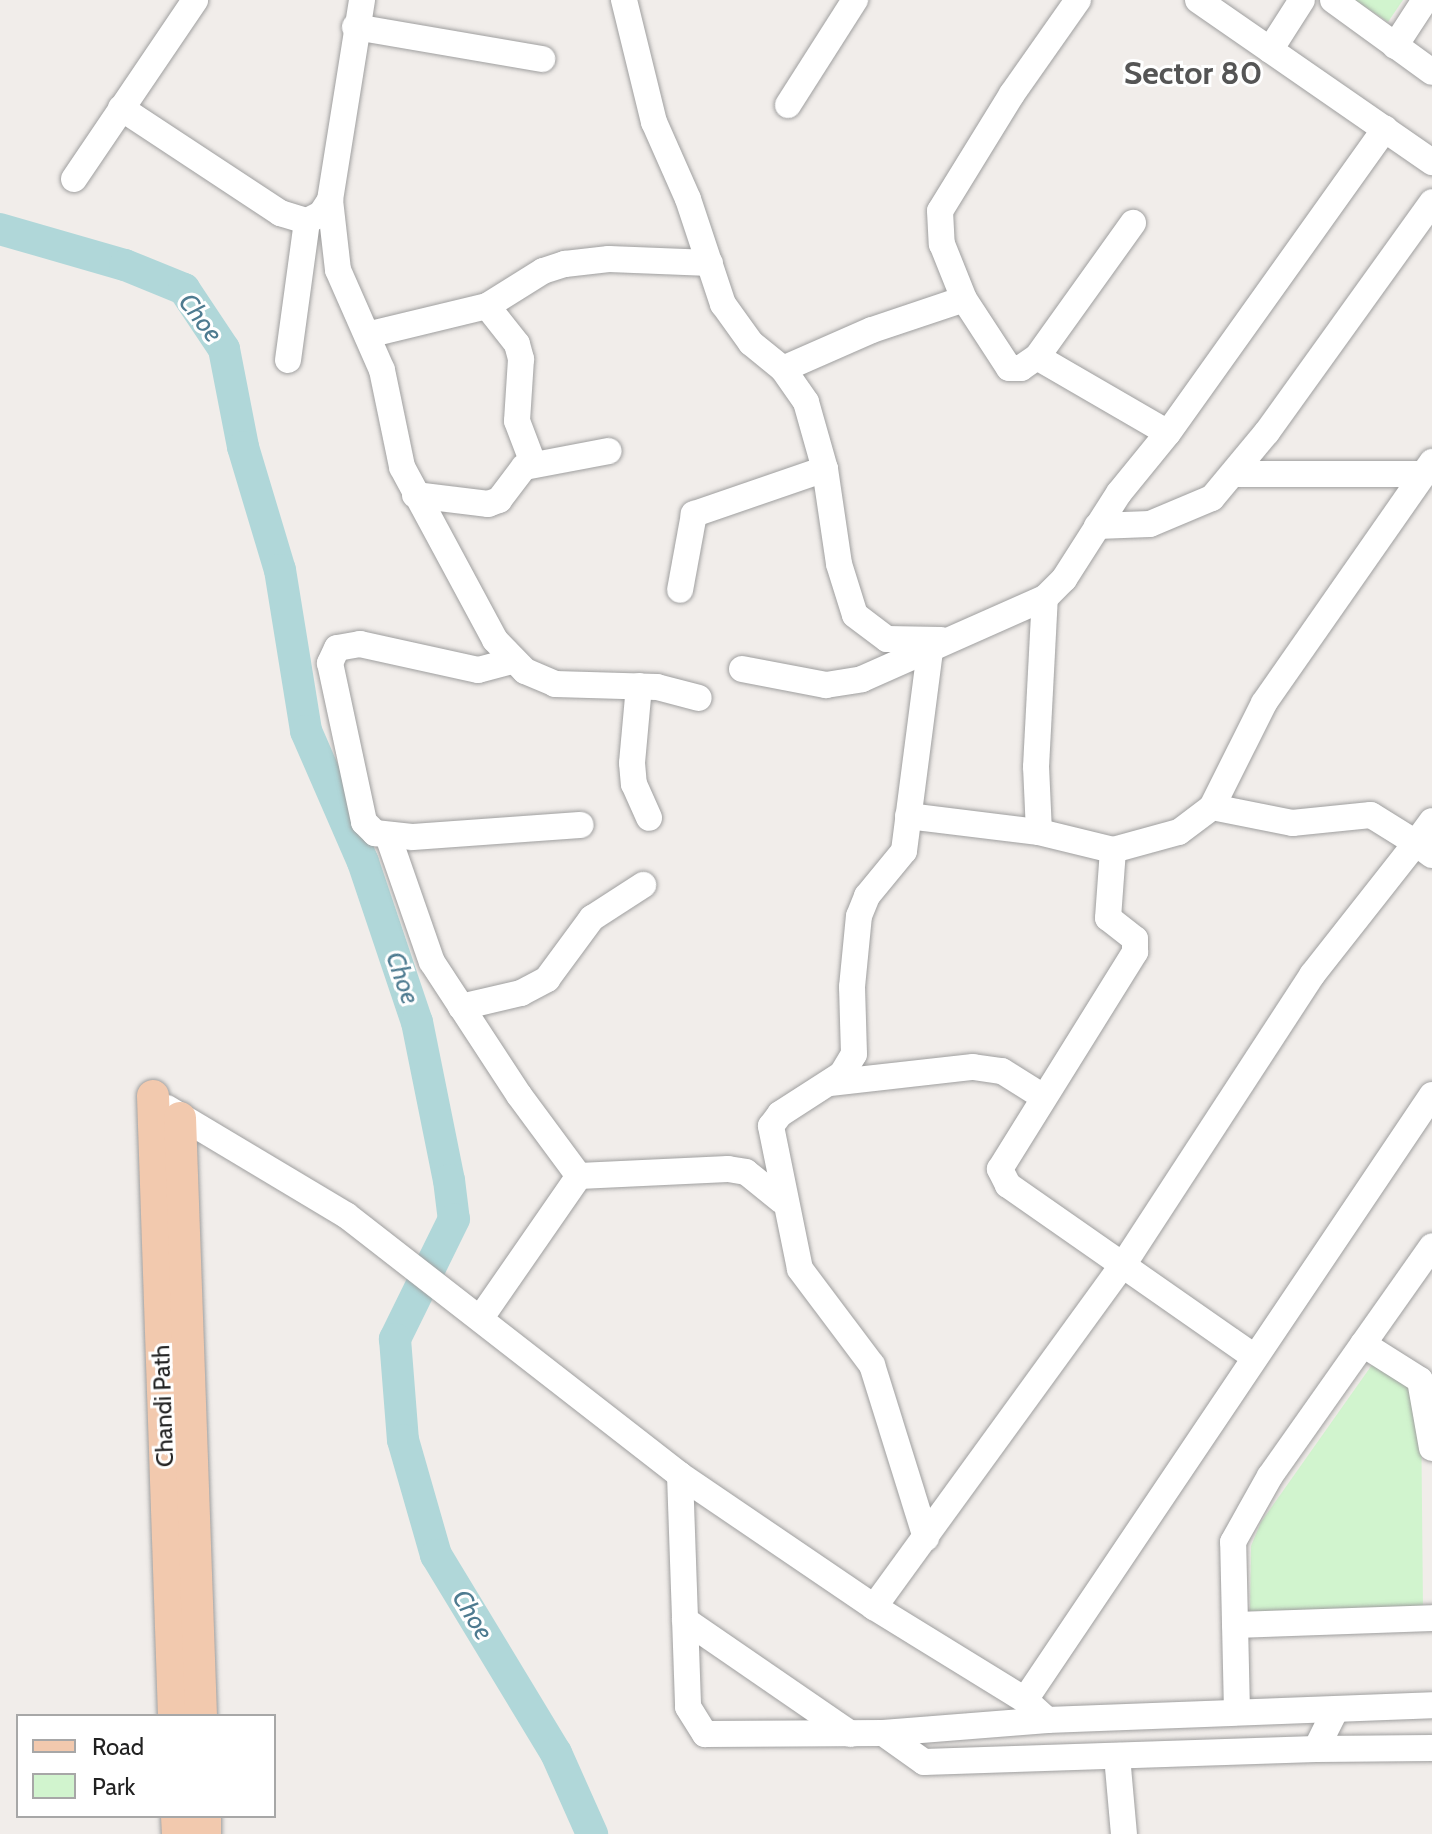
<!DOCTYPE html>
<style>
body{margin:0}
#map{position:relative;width:1432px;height:1834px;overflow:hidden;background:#f1edea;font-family:Cabin,sans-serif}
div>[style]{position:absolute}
.park>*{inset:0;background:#d1f4ce}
.river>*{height:32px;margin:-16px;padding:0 16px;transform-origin:16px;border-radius:16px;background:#b0d7d9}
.roads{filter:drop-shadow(0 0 2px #9f9f9f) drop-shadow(0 0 2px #9f9f9f)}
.minor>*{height:26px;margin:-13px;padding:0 13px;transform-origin:13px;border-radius:13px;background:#fff}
.major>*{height:32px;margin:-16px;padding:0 16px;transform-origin:16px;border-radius:16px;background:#f2c9ae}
span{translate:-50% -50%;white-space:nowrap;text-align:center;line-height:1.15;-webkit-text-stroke:6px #fff;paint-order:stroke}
.street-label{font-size:24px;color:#222}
.water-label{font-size:26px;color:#4e7b90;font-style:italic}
.district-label{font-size:32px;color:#555;font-weight:700}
.legend{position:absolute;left:16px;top:1714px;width:260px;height:104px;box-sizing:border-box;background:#fff;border:2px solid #a7a7a7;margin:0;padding:10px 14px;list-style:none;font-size:24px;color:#222}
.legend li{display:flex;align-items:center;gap:16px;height:40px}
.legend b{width:40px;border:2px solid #a7a7a7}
</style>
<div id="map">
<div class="park">
<i style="clip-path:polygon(1355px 0,1403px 0,1388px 22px)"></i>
<i style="clip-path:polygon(1374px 1362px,1412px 1388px,1421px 1404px,1423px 1609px,1250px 1611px,1251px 1546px,1261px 1522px)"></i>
</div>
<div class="river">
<i style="left:0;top:229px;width:130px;rotate:16.1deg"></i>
<i style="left:125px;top:265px;width:64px;rotate:22.1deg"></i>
<i style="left:184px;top:289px;width:72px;rotate:56.3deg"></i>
<i style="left:224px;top:349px;width:100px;rotate:79deg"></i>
<i style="left:243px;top:447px;width:128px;rotate:73.3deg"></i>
<i style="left:280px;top:570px;width:163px;rotate:80.8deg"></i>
<i style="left:306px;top:731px;width:143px;rotate:66.5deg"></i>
<i style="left:363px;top:862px;width:169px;rotate:71.4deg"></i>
<i style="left:417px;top:1022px;width:161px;rotate:78.6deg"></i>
<i style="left:449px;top:1180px;width:39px;rotate:83deg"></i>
<i style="left:454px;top:1219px;width:134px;rotate:116.2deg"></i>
<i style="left:395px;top:1339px;width:101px;rotate:85.5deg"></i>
<i style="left:403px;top:1440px;width:120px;rotate:74deg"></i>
<i style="left:436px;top:1555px;width:232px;rotate:58.8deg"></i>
<i style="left:556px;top:1753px;width:89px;rotate:66deg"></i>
</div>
<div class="roads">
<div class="minor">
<i style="left:624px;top:0;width:126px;rotate:76.2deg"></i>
<i style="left:654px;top:122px;width:84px;rotate:66.2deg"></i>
<i style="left:688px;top:199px;width:111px;rotate:71.6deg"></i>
<i style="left:723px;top:304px;width:48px;rotate:54.3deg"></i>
<i style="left:751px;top:343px;width:41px;rotate:39.1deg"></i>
<i style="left:783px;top:369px;width:40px;rotate:55.1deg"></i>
<i style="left:806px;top:402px;width:70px;rotate:74.2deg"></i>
<i style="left:825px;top:469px;width:139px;rotate:161deg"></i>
<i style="left:694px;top:514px;width:77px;rotate:100.4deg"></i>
<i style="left:1078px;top:0;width:115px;rotate:125.1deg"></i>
<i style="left:1012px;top:94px;width:137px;rotate:121.6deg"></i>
<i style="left:940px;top:211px;width:33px;rotate:87deg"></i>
<i style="left:942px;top:244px;width:59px;rotate:68.2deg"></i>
<i style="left:964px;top:299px;width:82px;rotate:56.9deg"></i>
<i style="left:1009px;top:368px;width:12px"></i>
<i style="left:1021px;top:368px;width:19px;rotate:-35deg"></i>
<i style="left:1037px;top:357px;width:165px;rotate:-54.4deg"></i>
<i style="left:1198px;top:0;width:285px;rotate:34.7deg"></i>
<i style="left:1333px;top:0;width:122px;rotate:36deg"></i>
<i style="left:355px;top:27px;width:190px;rotate:9.7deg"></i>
<i style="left:1395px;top:46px;width:55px;rotate:-56.9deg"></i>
<i style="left:1270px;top:50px;width:59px;rotate:-57.4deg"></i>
<i style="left:788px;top:105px;width:125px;rotate:-57.5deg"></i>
<i style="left:121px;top:108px;width:191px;rotate:33.4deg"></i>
<i style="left:280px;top:213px;width:28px;rotate:17deg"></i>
<i style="left:307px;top:221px;width:16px;rotate:-27deg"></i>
<i style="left:321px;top:214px;width:17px;rotate:-57deg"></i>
<i style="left:330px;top:200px;width:203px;rotate:-80.9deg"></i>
<i style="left:74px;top:179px;width:216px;rotate:-55.9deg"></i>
<i style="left:330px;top:200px;width:70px;rotate:83.5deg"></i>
<i style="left:338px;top:270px;width:109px;rotate:66.3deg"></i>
<i style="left:382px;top:370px;width:99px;rotate:78.3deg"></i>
<i style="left:402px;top:467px;width:196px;rotate:61.7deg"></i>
<i style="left:495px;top:640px;width:43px;rotate:45.9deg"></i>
<i style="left:525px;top:671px;width:33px;rotate:23deg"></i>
<i style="left:555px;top:684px;width:102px;rotate:1.7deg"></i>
<i style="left:657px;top:687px;width:43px;rotate:14.7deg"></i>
<i style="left:487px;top:306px;width:48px;rotate:51.7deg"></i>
<i style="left:517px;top:344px;width:16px;rotate:75deg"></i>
<i style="left:521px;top:359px;width:62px;rotate:93.7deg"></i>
<i style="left:517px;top:421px;width:45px;rotate:69.1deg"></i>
<i style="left:367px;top:335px;width:123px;rotate:-13.6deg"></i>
<i style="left:487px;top:306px;width:66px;rotate:-32deg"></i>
<i style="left:543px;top:271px;width:23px;rotate:-18deg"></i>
<i style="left:565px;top:264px;width:44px;rotate:-6.5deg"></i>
<i style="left:609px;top:259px;width:101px;rotate:2.3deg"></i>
<i style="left:1037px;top:357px;width:151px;rotate:30.1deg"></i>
<i style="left:1168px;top:433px;width:374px;rotate:-54.5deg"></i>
<i style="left:288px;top:360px;width:140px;rotate:-82.2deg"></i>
<i style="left:783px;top:369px;width:97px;rotate:-23.7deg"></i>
<i style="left:872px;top:330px;width:97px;rotate:-18.6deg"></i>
<i style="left:825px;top:469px;width:96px;rotate:81.6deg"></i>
<i style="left:839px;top:564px;width:53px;rotate:72.6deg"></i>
<i style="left:855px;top:615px;width:40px;rotate:37deg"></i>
<i style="left:887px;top:639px;width:54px;rotate:1.1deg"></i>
<i style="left:1234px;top:474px;width:189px"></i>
<i style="left:415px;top:495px;width:74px;rotate:7deg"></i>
<i style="left:488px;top:504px;width:12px;rotate:-20deg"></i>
<i style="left:499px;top:500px;width:41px;rotate:-52.9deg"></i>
<i style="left:524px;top:467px;width:86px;rotate:-10.7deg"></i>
<i style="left:1097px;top:526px;width:53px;rotate:-2.2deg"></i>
<i style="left:1150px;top:524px;width:67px;rotate:-22.8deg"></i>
<i style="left:1212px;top:498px;width:86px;rotate:-50.2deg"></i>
<i style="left:1267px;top:432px;width:283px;rotate:-54.3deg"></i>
<i style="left:512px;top:661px;width:35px;rotate:165deg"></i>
<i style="left:478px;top:670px;width:121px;rotate:-167.6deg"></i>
<i style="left:360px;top:644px;width:23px;rotate:170deg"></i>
<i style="left:337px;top:648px;width:17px;rotate:115deg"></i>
<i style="left:330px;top:663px;width:163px;rotate:77.9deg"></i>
<i style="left:364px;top:822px;width:16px;rotate:45deg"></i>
<i style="left:375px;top:833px;width:37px;rotate:6deg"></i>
<i style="left:412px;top:837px;width:169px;rotate:-4.1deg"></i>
<i style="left:742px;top:669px;width:86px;rotate:10.8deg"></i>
<i style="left:826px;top:685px;width:36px;rotate:-9deg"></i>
<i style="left:862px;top:679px;width:200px;rotate:-23.9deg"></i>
<i style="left:1045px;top:598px;width:27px;rotate:-45deg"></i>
<i style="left:1064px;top:579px;width:102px;rotate:-57.4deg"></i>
<i style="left:1119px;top:493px;width:77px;rotate:-50.8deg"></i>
<i style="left:639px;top:686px;width:77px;rotate:95.2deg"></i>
<i style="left:632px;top:763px;width:21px;rotate:85deg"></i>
<i style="left:634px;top:784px;width:37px;rotate:66deg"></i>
<i style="left:1212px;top:807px;width:82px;rotate:11.3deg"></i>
<i style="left:1292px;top:823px;width:79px;rotate:-5.8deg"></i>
<i style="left:1371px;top:815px;width:53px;rotate:31.9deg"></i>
<i style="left:1416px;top:843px;width:27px;rotate:-54deg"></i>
<i style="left:908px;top:816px;width:132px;rotate:7deg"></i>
<i style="left:1039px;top:832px;width:76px;rotate:13.7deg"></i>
<i style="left:1039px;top:832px;width:65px;rotate:-92.6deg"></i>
<i style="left:1036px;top:767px;width:169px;rotate:-87deg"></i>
<i style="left:388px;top:836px;width:133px;rotate:70.8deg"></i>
<i style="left:432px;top:962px;width:159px;rotate:56.8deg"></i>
<i style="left:519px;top:1095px;width:101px;rotate:53.5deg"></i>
<i style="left:461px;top:1007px;width:62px;rotate:-13.1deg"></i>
<i style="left:521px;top:993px;width:30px;rotate:-28deg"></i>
<i style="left:547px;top:979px;width:76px;rotate:-53.6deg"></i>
<i style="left:592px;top:918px;width:61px;rotate:-32.9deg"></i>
<i style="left:830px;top:1083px;width:144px;rotate:-6.4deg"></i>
<i style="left:973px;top:1067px;width:29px;rotate:8deg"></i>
<i style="left:1002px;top:1071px;width:47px;rotate:32deg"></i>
<i style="left:1432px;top:1095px;width:729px;rotate:123.93deg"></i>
<i style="left:1025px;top:1700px;width:30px;rotate:42deg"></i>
<i style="left:1047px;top:1720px;width:385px;rotate:-2.2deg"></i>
<i style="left:167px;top:1108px;width:209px;rotate:30.9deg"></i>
<i style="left:346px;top:1215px;width:423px;rotate:37.9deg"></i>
<i style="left:680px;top:1475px;width:235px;rotate:34.2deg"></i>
<i style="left:874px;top:1607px;width:177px;rotate:31.6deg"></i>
<i style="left:482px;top:1316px;width:170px;rotate:-55.3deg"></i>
<i style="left:579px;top:1176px;width:149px;rotate:-2.7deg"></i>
<i style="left:728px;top:1169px;width:18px;rotate:9deg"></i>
<i style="left:746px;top:1172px;width:46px;rotate:38.9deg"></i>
<i style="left:1363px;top:1344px;width:67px;rotate:32.3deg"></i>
<i style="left:1420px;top:1380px;width:69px;rotate:80deg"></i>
<i style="left:1253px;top:1356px;width:299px;rotate:-145.1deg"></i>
<i style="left:1008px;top:1185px;width:18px;rotate:-117deg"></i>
<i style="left:1000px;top:1169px;width:256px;rotate:-58.1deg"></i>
<i style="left:1135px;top:952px;width:13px;rotate:-90deg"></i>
<i style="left:1135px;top:939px;width:34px;rotate:-142deg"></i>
<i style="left:1108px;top:918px;width:68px;rotate:-85.8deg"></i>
<i style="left:1113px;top:850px;width:68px;rotate:-15.3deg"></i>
<i style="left:1179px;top:832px;width:41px;rotate:-37.1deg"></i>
<i style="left:1212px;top:807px;width:116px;rotate:-63.4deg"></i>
<i style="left:1264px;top:703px;width:294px;rotate:-55.1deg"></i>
<i style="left:680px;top:1475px;width:232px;rotate:88deg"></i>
<i style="left:688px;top:1707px;width:32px;rotate:58deg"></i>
<i style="left:705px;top:1734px;width:178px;rotate:-0.3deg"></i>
<i style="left:883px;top:1733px;width:165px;rotate:-4.5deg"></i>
<i style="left:926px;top:1538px;width:181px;rotate:-107.3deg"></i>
<i style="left:872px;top:1365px;width:120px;rotate:-126.9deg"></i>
<i style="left:800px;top:1269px;width:146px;rotate:-101.5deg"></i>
<i style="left:771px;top:1126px;width:15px;rotate:-53deg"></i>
<i style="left:780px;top:1114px;width:74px;rotate:-32.8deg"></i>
<i style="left:842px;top:1074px;width:23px;rotate:-59deg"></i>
<i style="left:854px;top:1054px;width:67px;rotate:-91.7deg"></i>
<i style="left:852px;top:987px;width:71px;rotate:-84.4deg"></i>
<i style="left:859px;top:916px;width:22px;rotate:-68deg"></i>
<i style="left:867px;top:896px;width:58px;rotate:-50.6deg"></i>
<i style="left:904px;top:851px;width:203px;rotate:-82.6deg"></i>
<i style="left:874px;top:1607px;width:427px;rotate:-54deg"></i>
<i style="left:1125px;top:1262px;width:343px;rotate:-56.9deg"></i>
<i style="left:1312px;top:975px;width:168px;rotate:-51.8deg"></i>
<i style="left:1416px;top:843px;width:20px;rotate:37deg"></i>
<i style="left:685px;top:1620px;width:201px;rotate:34.5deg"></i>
<i style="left:1235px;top:1625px;width:197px;rotate:-2deg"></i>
<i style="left:1237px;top:1712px;width:170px;rotate:-91.3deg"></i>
<i style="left:1233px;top:1542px;width:76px;rotate:-60.7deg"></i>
<i style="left:1270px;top:1476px;width:281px;rotate:-54.8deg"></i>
<i style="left:883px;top:1733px;width:50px;rotate:35.3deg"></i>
<i style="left:924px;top:1762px;width:392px;rotate:-1.9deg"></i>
<i style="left:1316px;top:1749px;width:42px;rotate:-63.4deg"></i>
<i style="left:1316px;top:1749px;width:116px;rotate:-0.5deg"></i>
<i style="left:1117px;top:1756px;width:78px;rotate:84.9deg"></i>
</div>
<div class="major">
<i style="left:153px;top:1096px;width:620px;rotate:88.06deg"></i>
<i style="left:180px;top:1118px;width:598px;rotate:87.99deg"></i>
<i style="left:177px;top:1816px;width:18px;rotate:87deg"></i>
<i style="left:205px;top:1816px;width:18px;rotate:90deg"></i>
</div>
</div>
<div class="street-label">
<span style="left:163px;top:1406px;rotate:-92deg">Chandi Path</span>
</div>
<div class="water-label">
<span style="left:200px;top:318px;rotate:53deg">Choe</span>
<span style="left:402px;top:978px;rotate:71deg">Choe</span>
<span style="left:472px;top:1615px;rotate:59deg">Choe</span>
</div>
<div class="district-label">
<span style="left:1193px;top:73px">Sector 80</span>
</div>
<ul class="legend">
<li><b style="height:10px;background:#f2c9ae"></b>Road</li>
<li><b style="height:22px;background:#d1f4ce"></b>Park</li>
</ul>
</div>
